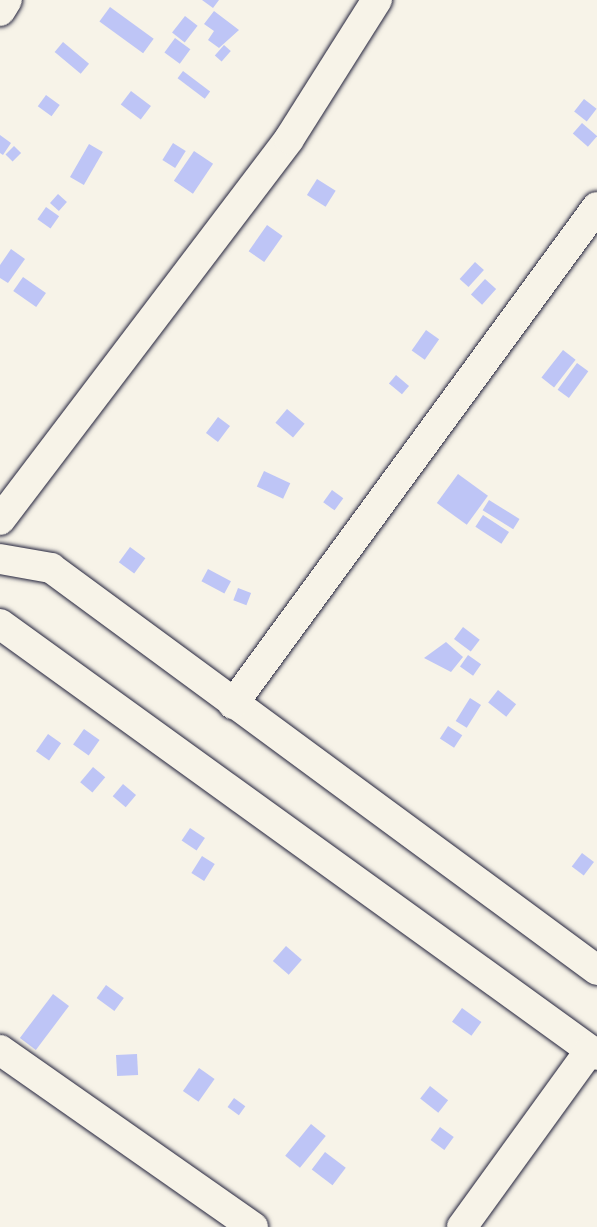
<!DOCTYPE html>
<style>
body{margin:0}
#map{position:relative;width:597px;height:1227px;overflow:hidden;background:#f7f3e8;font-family:Dekko,sans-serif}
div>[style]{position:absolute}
.building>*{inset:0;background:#bec5f6;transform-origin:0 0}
.roads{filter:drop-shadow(0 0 2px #22223b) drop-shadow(0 0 2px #22223b)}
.street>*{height:30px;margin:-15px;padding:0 15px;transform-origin:15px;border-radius:15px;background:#f7f3e8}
span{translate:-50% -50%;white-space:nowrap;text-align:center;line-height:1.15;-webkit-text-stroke:4.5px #f7f3e8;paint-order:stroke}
</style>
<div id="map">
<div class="building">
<i style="clip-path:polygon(202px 0,219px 0,213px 8px)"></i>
<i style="left:110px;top:7px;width:54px;height:18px;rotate:36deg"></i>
<i style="clip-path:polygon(214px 11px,239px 30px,219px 48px,208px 40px,214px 31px,204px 24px)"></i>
<i style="left:185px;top:16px;width:16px;height:21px;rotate:38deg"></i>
<i style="left:175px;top:38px;width:19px;height:18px;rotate:36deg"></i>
<i style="left:63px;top:42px;width:34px;height:13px;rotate:40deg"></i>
<i style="left:224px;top:45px;width:9px;height:14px;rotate:41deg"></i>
<i style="left:183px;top:71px;width:34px;height:9px;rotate:37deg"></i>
<i style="left:131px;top:91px;width:25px;height:17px;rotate:37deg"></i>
<i style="left:46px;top:95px;width:17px;height:14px;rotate:36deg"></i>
<i style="left:584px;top:99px;width:16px;height:16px;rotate:38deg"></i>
<i style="left:582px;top:123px;width:20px;height:14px;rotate:41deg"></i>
<i style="clip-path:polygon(0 135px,11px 143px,3px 155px,0 153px)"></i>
<i style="left:173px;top:143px;width:15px;height:20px;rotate:32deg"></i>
<i style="left:89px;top:144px;width:16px;height:38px;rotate:30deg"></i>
<i style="left:14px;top:146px;width:10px;height:12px;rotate:45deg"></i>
<i style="left:194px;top:151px;width:23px;height:36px;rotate:34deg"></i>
<i style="left:317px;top:179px;width:22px;height:19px;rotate:32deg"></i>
<i style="left:58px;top:194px;width:12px;height:12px;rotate:42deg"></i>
<i style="left:46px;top:207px;width:16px;height:15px;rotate:35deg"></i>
<i style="left:267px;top:225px;width:19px;height:32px;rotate:35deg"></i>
<i style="clip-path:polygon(11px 249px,25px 259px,8px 283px,0 278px,0 265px)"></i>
<i style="left:475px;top:262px;width:12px;height:23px;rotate:42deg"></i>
<i style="left:23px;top:277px;width:28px;height:17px;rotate:35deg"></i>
<i style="left:485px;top:279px;width:15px;height:21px;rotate:42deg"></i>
<i style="left:426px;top:330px;width:16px;height:25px;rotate:35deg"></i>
<i style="left:563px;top:350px;width:16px;height:35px;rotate:38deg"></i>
<i style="left:577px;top:363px;width:14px;height:33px;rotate:36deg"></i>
<i style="left:396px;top:375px;width:17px;height:11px;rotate:40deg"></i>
<i style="left:287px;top:409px;width:23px;height:18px;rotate:40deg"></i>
<i style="left:218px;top:417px;width:15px;height:20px;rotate:37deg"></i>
<i style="left:264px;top:471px;width:29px;height:17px;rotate:25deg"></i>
<i style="left:458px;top:474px;width:37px;height:36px;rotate:36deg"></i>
<i style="left:332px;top:490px;width:14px;height:15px;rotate:36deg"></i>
<i style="left:489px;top:500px;width:36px;height:12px;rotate:32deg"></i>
<i style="left:483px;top:515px;width:31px;height:14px;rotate:33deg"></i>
<i style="left:130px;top:547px;width:19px;height:19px;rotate:36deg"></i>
<i style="left:208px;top:569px;width:26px;height:14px;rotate:28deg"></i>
<i style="left:238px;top:588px;width:14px;height:13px;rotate:21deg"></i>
<i style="left:463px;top:627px;width:21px;height:15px;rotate:37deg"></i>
<i style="clip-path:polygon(446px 642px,463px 657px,451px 672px,424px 658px)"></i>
<i style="left:468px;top:655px;width:16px;height:14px;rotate:35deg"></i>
<i style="left:498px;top:690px;width:23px;height:16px;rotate:38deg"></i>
<i style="left:470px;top:698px;width:13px;height:27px;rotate:32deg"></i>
<i style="left:448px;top:726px;width:17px;height:15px;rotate:33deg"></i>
<i style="left:84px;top:729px;width:19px;height:19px;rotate:35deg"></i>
<i style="left:48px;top:734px;width:16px;height:21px;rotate:35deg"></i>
<i style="left:93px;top:767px;width:16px;height:20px;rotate:40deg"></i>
<i style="left:123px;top:784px;width:17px;height:16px;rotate:40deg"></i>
<i style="left:190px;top:828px;width:18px;height:15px;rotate:34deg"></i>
<i style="left:582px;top:853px;width:15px;height:17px;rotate:37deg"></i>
<i style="left:202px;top:856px;width:15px;height:20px;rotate:32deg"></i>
<i style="left:286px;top:946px;width:21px;height:20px;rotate:41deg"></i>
<i style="left:106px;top:985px;width:22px;height:16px;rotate:36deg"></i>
<i style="left:53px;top:994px;width:20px;height:55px;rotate:37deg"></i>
<i style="left:462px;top:1008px;width:24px;height:17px;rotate:36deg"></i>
<i style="left:137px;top:1054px;width:21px;height:21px;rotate:87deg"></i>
<i style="left:199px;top:1068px;width:19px;height:28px;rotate:35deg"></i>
<i style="left:430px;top:1086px;width:23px;height:16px;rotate:38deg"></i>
<i style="left:234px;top:1098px;width:14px;height:11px;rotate:36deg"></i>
<i style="left:311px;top:1124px;width:19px;height:41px;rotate:39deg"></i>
<i style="left:440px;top:1127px;width:17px;height:16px;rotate:36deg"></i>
<i style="left:325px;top:1152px;width:26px;height:22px;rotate:37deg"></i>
</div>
<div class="roads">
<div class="street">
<i style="left:0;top:11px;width:13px;rotate:-58deg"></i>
<i style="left:0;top:520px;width:478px;rotate:-52.8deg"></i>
<i style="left:289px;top:139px;width:165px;rotate:-57.7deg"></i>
<i style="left:0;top:559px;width:52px;rotate:10deg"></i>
<i style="left:51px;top:568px;width:678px;rotate:36.36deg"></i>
<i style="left:0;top:624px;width:736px;rotate:35.83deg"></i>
<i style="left:233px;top:704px;width:616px;rotate:-53.78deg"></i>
<i style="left:0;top:1050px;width:309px;rotate:35deg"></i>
<i style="left:462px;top:1227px;width:218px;rotate:-54.1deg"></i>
</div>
</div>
</div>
